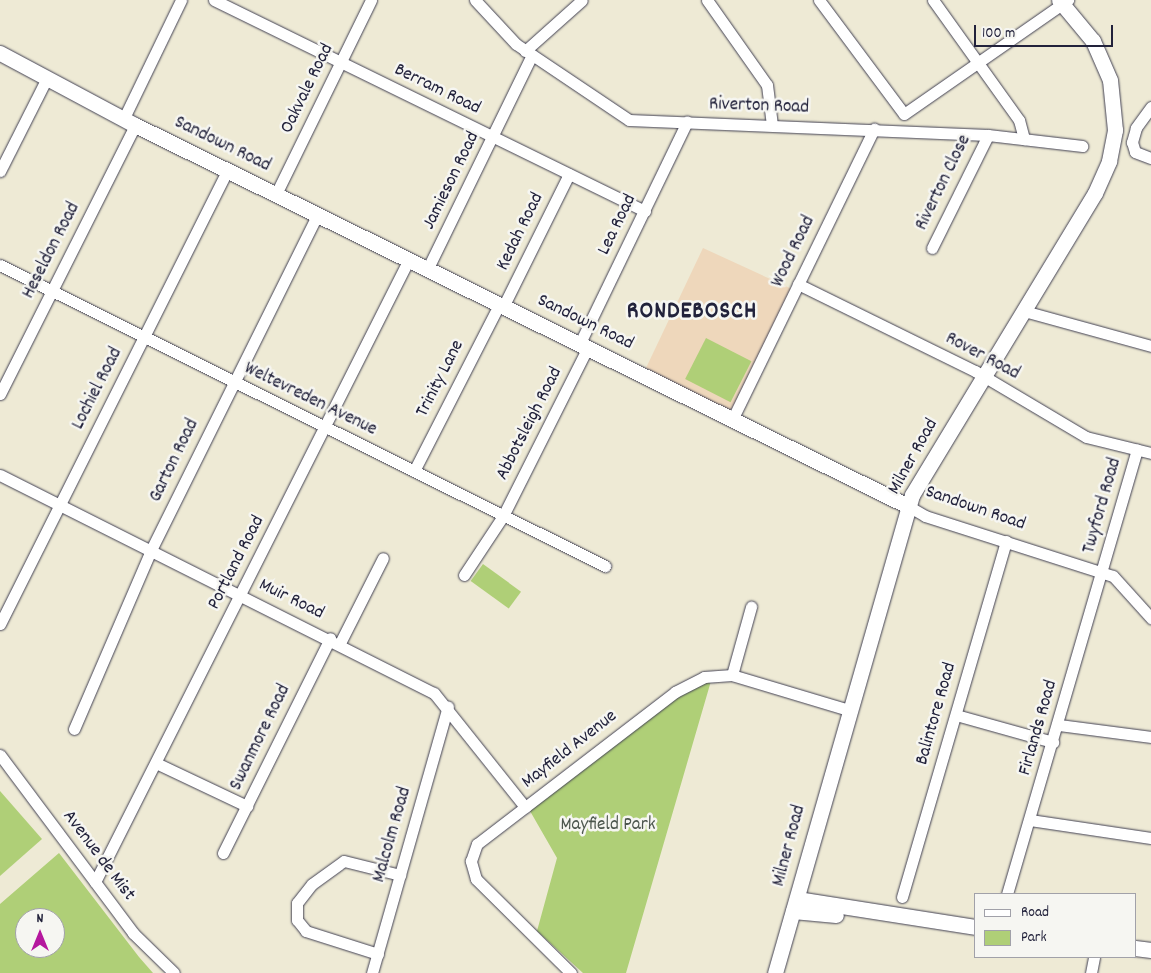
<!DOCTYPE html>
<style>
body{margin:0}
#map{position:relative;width:1151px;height:973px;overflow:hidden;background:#eeead5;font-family:Dekko,sans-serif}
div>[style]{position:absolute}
.built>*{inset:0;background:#eed7bb}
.green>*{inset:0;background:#afcf77;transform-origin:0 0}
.roads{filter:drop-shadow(0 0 1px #414052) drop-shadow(0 0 1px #414052)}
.street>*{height:11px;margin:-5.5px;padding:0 5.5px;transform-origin:5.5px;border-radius:5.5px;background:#fff}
.secondary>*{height:15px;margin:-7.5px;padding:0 7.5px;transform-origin:7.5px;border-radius:7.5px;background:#fff}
span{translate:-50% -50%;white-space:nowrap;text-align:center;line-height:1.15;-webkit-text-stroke:5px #f6f6f2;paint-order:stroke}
.street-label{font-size:19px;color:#22223b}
.park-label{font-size:19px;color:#4c564d}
.district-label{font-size:24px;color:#22223b;font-weight:700;letter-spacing:1px}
.legend{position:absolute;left:974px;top:893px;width:162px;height:65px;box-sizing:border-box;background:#f6f6f2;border:1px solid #a1a1a9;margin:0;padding:6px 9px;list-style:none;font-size:15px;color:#22223b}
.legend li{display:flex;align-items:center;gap:10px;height:25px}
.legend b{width:25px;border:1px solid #a1a1a9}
.north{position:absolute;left:15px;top:908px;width:50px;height:50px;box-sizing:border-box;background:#f6f6f2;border:1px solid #a1a1a9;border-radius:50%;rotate:0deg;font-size:14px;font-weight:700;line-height:20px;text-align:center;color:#22223b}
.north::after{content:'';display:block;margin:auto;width:18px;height:22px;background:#b5179e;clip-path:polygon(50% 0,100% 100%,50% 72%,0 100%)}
.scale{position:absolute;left:974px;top:25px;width:139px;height:22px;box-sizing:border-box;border:2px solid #22223b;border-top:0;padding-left:6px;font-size:15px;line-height:18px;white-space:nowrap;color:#22223b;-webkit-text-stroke:4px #f6f6f2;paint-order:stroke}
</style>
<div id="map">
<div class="built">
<i style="clip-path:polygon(703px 248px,792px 289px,734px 408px,728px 410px,646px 368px)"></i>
</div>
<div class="green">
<i style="left:706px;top:338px;width:51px;height:46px;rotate:27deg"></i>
<i style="left:483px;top:564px;width:47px;height:21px;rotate:36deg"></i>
<i style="clip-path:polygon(711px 681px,626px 973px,583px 973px,537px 931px,557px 858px,530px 811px,681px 694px)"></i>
<i style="clip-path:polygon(0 791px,42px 839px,0 876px)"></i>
<i style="clip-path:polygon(evenodd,59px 853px,139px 957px,153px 973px,0 973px,0 904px,59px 853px,25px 918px,55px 918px,55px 948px,25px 948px,25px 918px)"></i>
</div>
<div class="roads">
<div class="street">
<i style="left:214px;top:0;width:480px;rotate:26.1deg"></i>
<i style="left:475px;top:0;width:60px;rotate:47deg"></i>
<i style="left:516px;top:44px;width:136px;rotate:33.9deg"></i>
<i style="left:629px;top:120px;width:359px;rotate:2.4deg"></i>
<i style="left:988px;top:135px;width:95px;rotate:6.7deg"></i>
<i style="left:707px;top:0;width:104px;rotate:54.8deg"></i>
<i style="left:767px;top:85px;width:40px;rotate:82.9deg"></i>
<i style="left:819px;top:0;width:142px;rotate:53.3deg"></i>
<i style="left:933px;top:0;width:148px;rotate:54.4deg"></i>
<i style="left:1019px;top:120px;width:20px;rotate:75deg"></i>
<i style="left:525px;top:51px;width:76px;rotate:-41.8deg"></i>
<i style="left:1151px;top:107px;width:26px;rotate:126deg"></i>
<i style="left:1136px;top:128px;width:15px;rotate:106deg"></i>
<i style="left:1132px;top:142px;width:10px;rotate:73deg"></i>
<i style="left:1135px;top:152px;width:17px;rotate:21deg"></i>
<i style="left:904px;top:114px;width:200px;rotate:-34.8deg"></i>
<i style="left:124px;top:118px;width:131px;rotate:-64.2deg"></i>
<i style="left:0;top:171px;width:104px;rotate:-63.2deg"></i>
<i style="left:276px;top:194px;width:216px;rotate:-63.9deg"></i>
<i style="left:932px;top:248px;width:126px;rotate:-63.6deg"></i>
<i style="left:0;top:265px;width:676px;rotate:26.45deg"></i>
<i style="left:428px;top:268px;width:237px;rotate:-64deg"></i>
<i style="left:798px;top:284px;width:197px;rotate:26.2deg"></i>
<i style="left:975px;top:371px;width:129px;rotate:30.7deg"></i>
<i style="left:1086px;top:437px;width:67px;rotate:13.8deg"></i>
<i style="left:504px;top:305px;width:146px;rotate:-63.6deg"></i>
<i style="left:1024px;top:311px;width:132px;rotate:15.4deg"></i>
<i style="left:580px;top:343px;width:246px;rotate:-64.2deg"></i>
<i style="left:0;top:394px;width:301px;rotate:-63.3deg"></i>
<i style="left:733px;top:418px;width:322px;rotate:-64deg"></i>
<i style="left:414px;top:471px;width:189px;rotate:-62.9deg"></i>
<i style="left:0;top:475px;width:486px;rotate:26.7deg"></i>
<i style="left:434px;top:693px;width:146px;rotate:51.4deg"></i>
<i style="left:908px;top:506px;width:20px;rotate:30deg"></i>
<i style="left:925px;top:516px;width:197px;rotate:17.7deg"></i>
<i style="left:1113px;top:576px;width:57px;rotate:47.9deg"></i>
<i style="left:464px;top:575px;width:71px;rotate:-56.5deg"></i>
<i style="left:503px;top:516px;width:189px;rotate:-63.3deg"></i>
<i style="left:0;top:624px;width:509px;rotate:-63.38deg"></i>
<i style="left:340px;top:643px;width:95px;rotate:-63.2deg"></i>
<i style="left:732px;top:675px;width:71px;rotate:-74.4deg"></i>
<i style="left:956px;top:715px;width:101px;rotate:15.6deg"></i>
<i style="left:1059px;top:725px;width:93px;rotate:7.4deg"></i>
<i style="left:74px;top:729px;width:195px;rotate:-66.7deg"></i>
<i style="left:151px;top:550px;width:375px;rotate:-63.6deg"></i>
<i style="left:0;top:755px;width:222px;rotate:53.2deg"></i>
<i style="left:133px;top:933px;width:57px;rotate:44.3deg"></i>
<i style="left:156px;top:763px;width:101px;rotate:25.3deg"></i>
<i style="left:1030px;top:820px;width:122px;rotate:8.5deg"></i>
<i style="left:223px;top:853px;width:240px;rotate:-63.5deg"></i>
<i style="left:95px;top:882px;width:698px;rotate:-63.25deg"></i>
<i style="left:1007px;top:894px;width:463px;rotate:-73.7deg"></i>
<i style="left:902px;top:897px;width:371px;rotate:-73.7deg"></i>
<i style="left:378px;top:954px;width:76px;rotate:-162.3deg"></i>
<i style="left:306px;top:931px;width:14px;rotate:-129deg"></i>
<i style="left:297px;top:920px;width:17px;rotate:-90deg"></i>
<i style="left:297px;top:903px;width:24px;rotate:-52deg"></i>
<i style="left:312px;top:884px;width:39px;rotate:-36deg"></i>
<i style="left:344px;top:861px;width:58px;rotate:14deg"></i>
<i style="left:372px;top:973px;width:277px;rotate:-74.1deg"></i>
<i style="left:571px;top:973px;width:134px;rotate:-135.3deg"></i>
<i style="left:476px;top:879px;width:19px;rotate:-106deg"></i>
<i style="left:471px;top:861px;width:18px;rotate:-71deg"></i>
<i style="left:477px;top:844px;width:250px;rotate:-37.5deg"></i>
<i style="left:675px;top:692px;width:33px;rotate:-27deg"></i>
<i style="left:704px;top:677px;width:28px;rotate:-4deg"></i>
<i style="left:732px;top:675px;width:122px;rotate:16.7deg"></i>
<i style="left:1091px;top:973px;width:16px;rotate:-79deg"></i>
</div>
<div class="secondary">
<i style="left:0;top:53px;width:153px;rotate:28.1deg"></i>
<i style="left:135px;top:125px;width:862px;rotate:26.24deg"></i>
<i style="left:797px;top:899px;width:180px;rotate:8.9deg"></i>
<i style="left:793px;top:911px;width:43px;rotate:5.3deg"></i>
<i style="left:1135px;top:948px;width:16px;rotate:7deg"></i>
<i style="left:775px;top:973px;width:497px;rotate:-74deg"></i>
<i style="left:912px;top:495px;width:353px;rotate:-58.8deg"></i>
<i style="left:1095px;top:193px;width:35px;rotate:-66deg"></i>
<i style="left:1109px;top:161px;width:32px;rotate:-79deg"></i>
<i style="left:1115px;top:130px;width:50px;rotate:-95.7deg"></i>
<i style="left:1110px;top:80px;width:43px;rotate:-113.6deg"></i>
<i style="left:1093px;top:41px;width:53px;rotate:-129.7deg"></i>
</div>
</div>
<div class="street-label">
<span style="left:308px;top:89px;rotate:-64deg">Oakvale Road</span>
<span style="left:437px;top:90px;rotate:26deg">Berram Road</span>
<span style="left:759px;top:107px;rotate:2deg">Riverton Road</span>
<span style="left:222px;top:145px;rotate:26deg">Sandown Road</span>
<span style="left:452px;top:181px;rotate:-64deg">Jamieson Road</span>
<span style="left:944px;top:183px;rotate:-64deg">Riverton Close</span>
<span style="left:618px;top:225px;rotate:-64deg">Lea Road</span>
<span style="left:521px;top:232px;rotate:-64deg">Kedah Road</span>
<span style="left:52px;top:251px;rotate:-63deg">Heseldon Road</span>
<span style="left:794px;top:252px;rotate:-64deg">Wood Road</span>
<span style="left:585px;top:323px;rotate:26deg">Sandown Road</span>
<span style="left:982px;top:357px;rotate:28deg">Rover Road</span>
<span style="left:441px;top:379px;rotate:-63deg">Trinity Lane</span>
<span style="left:98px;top:389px;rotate:-63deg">Lochiel Road</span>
<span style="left:310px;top:400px;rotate:26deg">Weltevreden Avenue</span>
<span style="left:530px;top:424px;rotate:-63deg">Abbotsleigh Road</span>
<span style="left:914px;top:457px;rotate:-61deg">Milner Road</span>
<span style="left:175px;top:461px;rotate:-64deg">Garton Road</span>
<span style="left:1103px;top:506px;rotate:-74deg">Twyford Road</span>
<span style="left:975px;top:509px;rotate:19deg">Sandown Road</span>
<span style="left:237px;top:563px;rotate:-63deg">Portland Road</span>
<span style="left:291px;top:600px;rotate:26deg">Muir Road</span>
<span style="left:937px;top:714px;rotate:-74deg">Balintore Road</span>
<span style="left:1039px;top:728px;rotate:-74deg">Firlands Road</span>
<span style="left:261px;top:738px;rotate:-64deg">Swanmore Road</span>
<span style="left:570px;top:750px;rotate:-38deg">Mayfield Avenue</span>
<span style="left:393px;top:835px;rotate:-74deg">Malcolm Road</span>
<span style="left:790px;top:846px;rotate:-75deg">Milner Road</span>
<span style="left:98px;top:856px;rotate:53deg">Avenue de Mist</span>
</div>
<div class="park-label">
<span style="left:608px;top:826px">Mayfield Park</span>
</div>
<div class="district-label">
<span style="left:692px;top:313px">RONDEBOSCH</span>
</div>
<ul class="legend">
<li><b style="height:6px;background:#fff"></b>Road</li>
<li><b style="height:14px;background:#afcf77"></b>Park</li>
</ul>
<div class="north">N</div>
<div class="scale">100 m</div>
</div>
